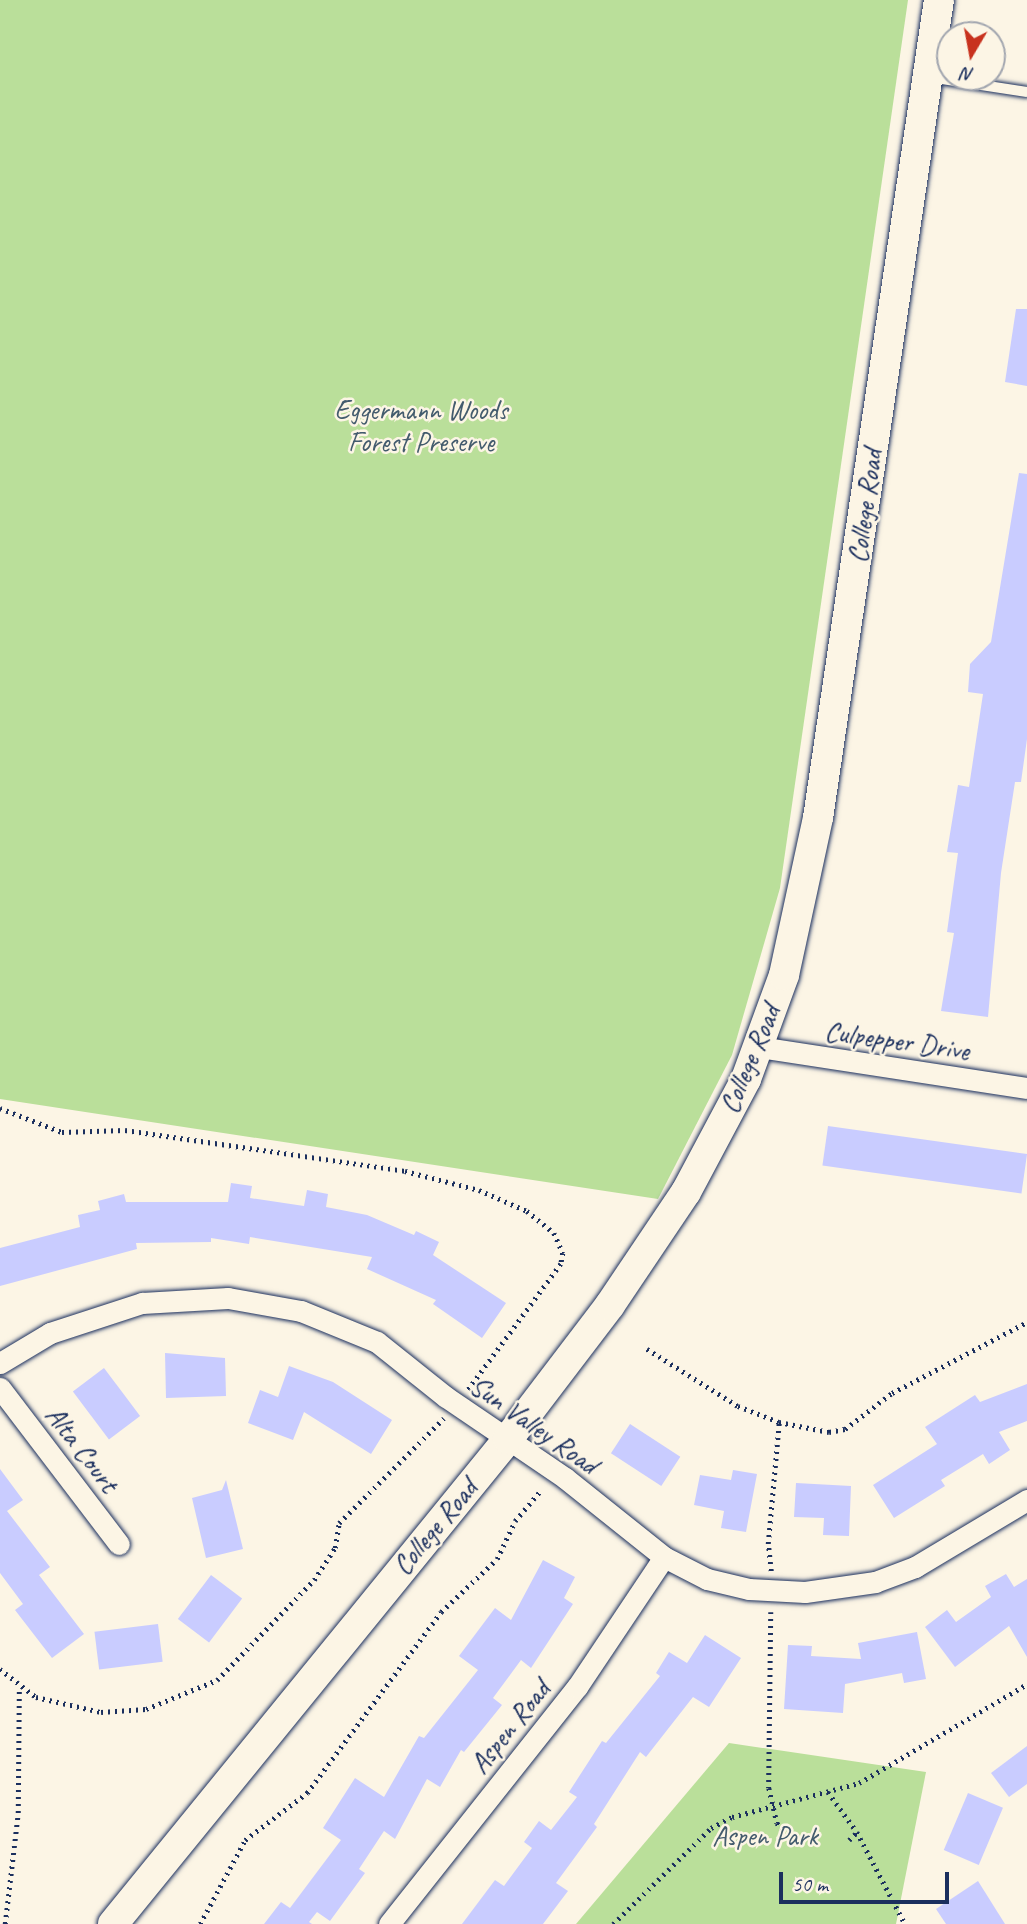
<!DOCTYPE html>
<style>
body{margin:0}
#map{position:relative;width:1027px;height:1924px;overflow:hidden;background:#fcf5e5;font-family:Caveat,sans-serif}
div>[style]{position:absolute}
.green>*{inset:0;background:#badf9a}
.building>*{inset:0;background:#c9ccff;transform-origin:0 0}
.path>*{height:4.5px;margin-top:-2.25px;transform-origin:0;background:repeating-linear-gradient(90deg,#1b2f5e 0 2px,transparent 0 7px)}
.roads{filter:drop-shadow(0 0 2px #1b2f5e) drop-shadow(0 0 2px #1b2f5e)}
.lane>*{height:10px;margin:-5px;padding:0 5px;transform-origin:5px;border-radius:5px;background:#fcf5e5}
.street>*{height:21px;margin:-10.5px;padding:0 10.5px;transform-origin:10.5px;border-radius:10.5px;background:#fcf5e5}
.secondary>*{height:30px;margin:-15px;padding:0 15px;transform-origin:15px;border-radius:15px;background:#fcf5e5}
span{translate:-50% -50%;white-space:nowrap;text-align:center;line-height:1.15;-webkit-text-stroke:5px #fcf5e5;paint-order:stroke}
.park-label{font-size:28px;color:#435b6d}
.street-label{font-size:28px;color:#1b2f5e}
.north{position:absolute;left:936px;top:21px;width:70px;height:70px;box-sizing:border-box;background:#fcf5e5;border:2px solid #a2a6af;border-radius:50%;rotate:190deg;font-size:19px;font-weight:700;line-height:28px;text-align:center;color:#1b2f5e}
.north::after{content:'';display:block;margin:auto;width:24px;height:32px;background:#c8321e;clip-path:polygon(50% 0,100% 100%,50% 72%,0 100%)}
.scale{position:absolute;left:779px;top:1872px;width:170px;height:32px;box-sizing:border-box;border:4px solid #1b2f5e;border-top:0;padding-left:9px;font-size:21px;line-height:24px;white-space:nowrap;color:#1b2f5e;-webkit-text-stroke:5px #fcf5e5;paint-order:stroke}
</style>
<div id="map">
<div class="green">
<i style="clip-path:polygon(0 0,908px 0,780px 888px,732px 1055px,658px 1199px,0 1099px)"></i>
<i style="clip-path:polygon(729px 1743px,926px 1772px,896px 1924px,576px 1924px)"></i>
</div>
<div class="building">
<i style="clip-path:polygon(1016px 309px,1027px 309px,1027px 386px,1005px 382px)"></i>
<i style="clip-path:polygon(1019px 473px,1027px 474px,1027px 739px,1021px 782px,1015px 782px,1001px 873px,988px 1017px,941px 1011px,954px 933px,947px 932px,958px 853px,947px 852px,958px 785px,969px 787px,983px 694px,968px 692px,970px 664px,991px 642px)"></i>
<i style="left:828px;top:1126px;width:201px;height:40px;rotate:8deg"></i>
<i style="clip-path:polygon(231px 1183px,252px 1186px,250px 1198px,304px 1206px,307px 1190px,328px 1194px,326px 1207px,367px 1215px,414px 1235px,416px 1231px,439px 1242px,433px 1255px,506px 1303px,482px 1338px,433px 1304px,436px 1300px,367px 1269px,372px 1257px,250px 1237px,249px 1244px,211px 1238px,211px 1242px,136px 1243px,137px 1249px,0 1286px,0 1248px,80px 1227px,78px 1215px,100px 1210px,98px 1201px,124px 1194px,126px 1202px,228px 1202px)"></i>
<i style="clip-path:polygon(165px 1353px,225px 1358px,226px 1396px,166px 1398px)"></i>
<i style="clip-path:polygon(289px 1366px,333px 1382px,392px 1420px,371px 1454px,304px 1412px,293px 1440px,248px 1423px,260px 1390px,278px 1397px)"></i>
<i style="left:104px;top:1368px;width:60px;height:39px;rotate:53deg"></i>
<i style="clip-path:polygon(1027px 1384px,1027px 1421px,999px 1432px,1010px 1450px,989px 1464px,983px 1454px,941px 1480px,945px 1486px,894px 1518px,873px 1485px,937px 1444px,925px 1427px,975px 1395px,980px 1402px)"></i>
<i style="left:630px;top:1424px;width:60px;height:35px;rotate:33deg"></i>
<i style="clip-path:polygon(0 1469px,23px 1500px,7px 1511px,50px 1567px,39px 1575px,84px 1634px,52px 1658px,15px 1610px,23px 1604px,0 1573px)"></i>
<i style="clip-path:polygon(733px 1470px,757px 1474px,746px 1532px,721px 1528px,724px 1511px,694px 1505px,700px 1475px,731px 1480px)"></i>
<i style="clip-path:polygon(226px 1480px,243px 1549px,206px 1558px,192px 1498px,222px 1490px)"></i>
<i style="clip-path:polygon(796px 1483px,851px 1486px,849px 1536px,823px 1535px,824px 1518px,794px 1517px)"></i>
<i style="clip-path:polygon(543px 1560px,575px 1577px,564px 1598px,573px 1604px,531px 1668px,521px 1660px,493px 1698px,502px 1705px,464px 1752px,461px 1750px,440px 1787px,427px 1779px,395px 1839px,384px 1831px,359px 1869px,365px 1873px,330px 1921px,317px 1912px,309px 1922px,312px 1924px,264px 1924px,281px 1902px,290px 1908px,341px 1840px,323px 1828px,355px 1778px,384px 1797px,419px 1736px,424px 1738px,478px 1670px,459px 1656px,495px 1608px,511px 1620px)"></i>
<i style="clip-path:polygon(1006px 1574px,1014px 1587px,1027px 1579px,1027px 1657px,1009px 1626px,955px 1667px,925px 1627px,947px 1610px,956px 1622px,991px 1597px,985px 1586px)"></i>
<i style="left:211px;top:1575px;width:39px;height:55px;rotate:37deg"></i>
<i style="left:158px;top:1624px;width:38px;height:64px;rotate:83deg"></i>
<i style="clip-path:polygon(917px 1632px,926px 1679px,904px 1683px,902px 1673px,845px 1684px,843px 1713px,784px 1709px,788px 1645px,812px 1646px,811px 1656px,861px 1659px,858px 1643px)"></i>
<i style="clip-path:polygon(705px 1635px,741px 1658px,709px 1707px,693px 1697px,646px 1757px,640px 1752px,594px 1824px,597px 1827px,556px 1883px,568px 1891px,543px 1924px,462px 1924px,495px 1880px,504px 1886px,532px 1848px,524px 1842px,539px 1821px,551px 1830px,577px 1797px,569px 1792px,602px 1741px,606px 1743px,660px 1676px,656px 1673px,669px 1652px,687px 1663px)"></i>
<i style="clip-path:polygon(1027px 1746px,1027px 1784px,1009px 1797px,991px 1773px)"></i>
<i style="left:968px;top:1793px;width:38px;height:62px;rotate:23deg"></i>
<i style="clip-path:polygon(978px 1881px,1005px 1924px,946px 1924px,936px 1909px)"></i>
</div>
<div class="path">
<i style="left:0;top:1108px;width:66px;rotate:21.2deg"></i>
<i style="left:62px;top:1132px;width:63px;rotate:-1.8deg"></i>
<i style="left:125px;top:1130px;width:283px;rotate:8.3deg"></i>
<i style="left:405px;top:1171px;width:76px;rotate:14.4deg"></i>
<i style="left:479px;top:1190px;width:52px;rotate:23.6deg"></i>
<i style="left:527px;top:1211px;width:35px;rotate:39deg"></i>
<i style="left:554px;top:1233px;width:22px;rotate:66deg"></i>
<i style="left:563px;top:1253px;width:11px;rotate:100deg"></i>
<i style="left:561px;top:1264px;width:157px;rotate:126.4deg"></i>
<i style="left:647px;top:1349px;width:107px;rotate:32.1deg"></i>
<i style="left:738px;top:1406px;width:44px;rotate:21.3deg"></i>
<i style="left:779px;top:1422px;width:51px;rotate:11.3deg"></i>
<i style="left:829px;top:1432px;width:16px;rotate:-11deg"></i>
<i style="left:845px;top:1429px;width:59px;rotate:-37.5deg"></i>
<i style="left:892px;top:1393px;width:153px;rotate:-27.7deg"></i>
<i style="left:771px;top:1571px;width:27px;rotate:-96deg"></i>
<i style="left:768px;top:1544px;width:122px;rotate:-84.8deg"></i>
<i style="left:771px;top:1612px;width:176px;rotate:90.7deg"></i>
<i style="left:769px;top:1788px;width:36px;rotate:77deg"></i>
<i style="left:777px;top:1823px;width:13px;rotate:51deg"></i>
<i style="left:0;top:1669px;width:46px;rotate:37.9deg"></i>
<i style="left:36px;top:1697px;width:67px;rotate:13deg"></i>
<i style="left:101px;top:1712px;width:45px;rotate:-3.8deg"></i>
<i style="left:146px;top:1709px;width:77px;rotate:-22.2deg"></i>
<i style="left:217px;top:1680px;width:139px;rotate:-45.9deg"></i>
<i style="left:314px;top:1580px;width:38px;rotate:-57deg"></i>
<i style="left:335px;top:1548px;width:25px;rotate:-81deg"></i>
<i style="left:339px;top:1523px;width:148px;rotate:-45deg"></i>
<i style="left:828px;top:1792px;width:49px;rotate:54.1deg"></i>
<i style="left:857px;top:1832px;width:104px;rotate:62.4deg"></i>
<i style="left:849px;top:1840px;width:11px;rotate:-45deg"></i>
<i style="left:5px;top:1924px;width:112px;rotate:-83.3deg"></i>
<i style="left:18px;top:1813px;width:125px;rotate:-89.5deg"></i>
<i style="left:200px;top:1924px;width:95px;rotate:-61.8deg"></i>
<i style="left:245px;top:1840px;width:78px;rotate:-37.2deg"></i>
<i style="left:307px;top:1793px;width:225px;rotate:-53.5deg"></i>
<i style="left:441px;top:1612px;width:77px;rotate:-43.4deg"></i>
<i style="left:497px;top:1559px;width:42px;rotate:-64.7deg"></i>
<i style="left:515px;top:1521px;width:39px;rotate:-50deg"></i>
<i style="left:613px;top:1924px;width:137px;rotate:-44.4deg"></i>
<i style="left:711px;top:1828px;width:24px;rotate:-28deg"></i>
<i style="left:732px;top:1817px;width:131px;rotate:-15deg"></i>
<i style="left:859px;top:1783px;width:195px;rotate:-30.5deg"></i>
</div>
<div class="roads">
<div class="lane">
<i style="left:929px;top:77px;width:99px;rotate:8.7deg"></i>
</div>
<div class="street">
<i style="left:759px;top:1047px;width:271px;rotate:8.7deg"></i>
<i style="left:0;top:1363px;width:58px;rotate:-31deg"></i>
<i style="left:50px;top:1333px;width:97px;rotate:-18.1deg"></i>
<i style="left:142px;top:1303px;width:86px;rotate:-3.3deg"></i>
<i style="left:228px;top:1298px;width:74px;rotate:10.1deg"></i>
<i style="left:301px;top:1311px;width:82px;rotate:22.2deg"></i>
<i style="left:377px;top:1342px;width:88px;rotate:38.6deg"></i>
<i style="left:446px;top:1397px;width:144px;rotate:34.2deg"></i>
<i style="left:565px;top:1478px;width:127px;rotate:38.6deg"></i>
<i style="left:664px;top:1557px;width:48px;rotate:27.1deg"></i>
<i style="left:707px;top:1579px;width:43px;rotate:13.4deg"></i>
<i style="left:749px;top:1589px;width:56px;rotate:3.1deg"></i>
<i style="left:805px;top:1592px;width:71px;rotate:-8.1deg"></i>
<i style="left:875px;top:1582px;width:43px;rotate:-20.6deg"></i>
<i style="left:915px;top:1567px;width:131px;rotate:-30.9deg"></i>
<i style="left:0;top:1388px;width:196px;rotate:52.7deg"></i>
<i style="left:389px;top:1924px;width:303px;rotate:-51.6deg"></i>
<i style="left:577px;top:1687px;width:156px;rotate:-56.2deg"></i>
</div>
<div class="secondary">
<i style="left:113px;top:1924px;width:625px;rotate:-50.84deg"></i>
<i style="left:508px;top:1439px;width:168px;rotate:-52.7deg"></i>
<i style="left:610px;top:1305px;width:136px;rotate:-56.1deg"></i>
<i style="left:686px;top:1192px;width:128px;rotate:-62deg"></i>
<i style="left:746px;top:1079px;width:111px;rotate:-69.9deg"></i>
<i style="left:784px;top:975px;width:161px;rotate:-77.8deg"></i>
<i style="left:818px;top:818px;width:827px;rotate:-81.59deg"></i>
</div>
</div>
<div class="park-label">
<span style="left:421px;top:426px">Eggermann Woods<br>Forest Preserve</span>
<span style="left:765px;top:1836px">Aspen Park</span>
</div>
<div class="street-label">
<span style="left:865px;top:506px;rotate:-82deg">College Road</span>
<span style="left:897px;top:1041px;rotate:8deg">Culpepper Drive</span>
<span style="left:750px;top:1059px;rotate:-67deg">College Road</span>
<span style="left:534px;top:1425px;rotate:35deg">Sun Valley Road</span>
<span style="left:82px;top:1449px;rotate:53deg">Alta Court</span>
<span style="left:435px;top:1527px;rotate:-50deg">College Road</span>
<span style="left:510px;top:1727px;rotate:-51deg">Aspen Road</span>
</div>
<div class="north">N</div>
<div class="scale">50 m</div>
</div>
